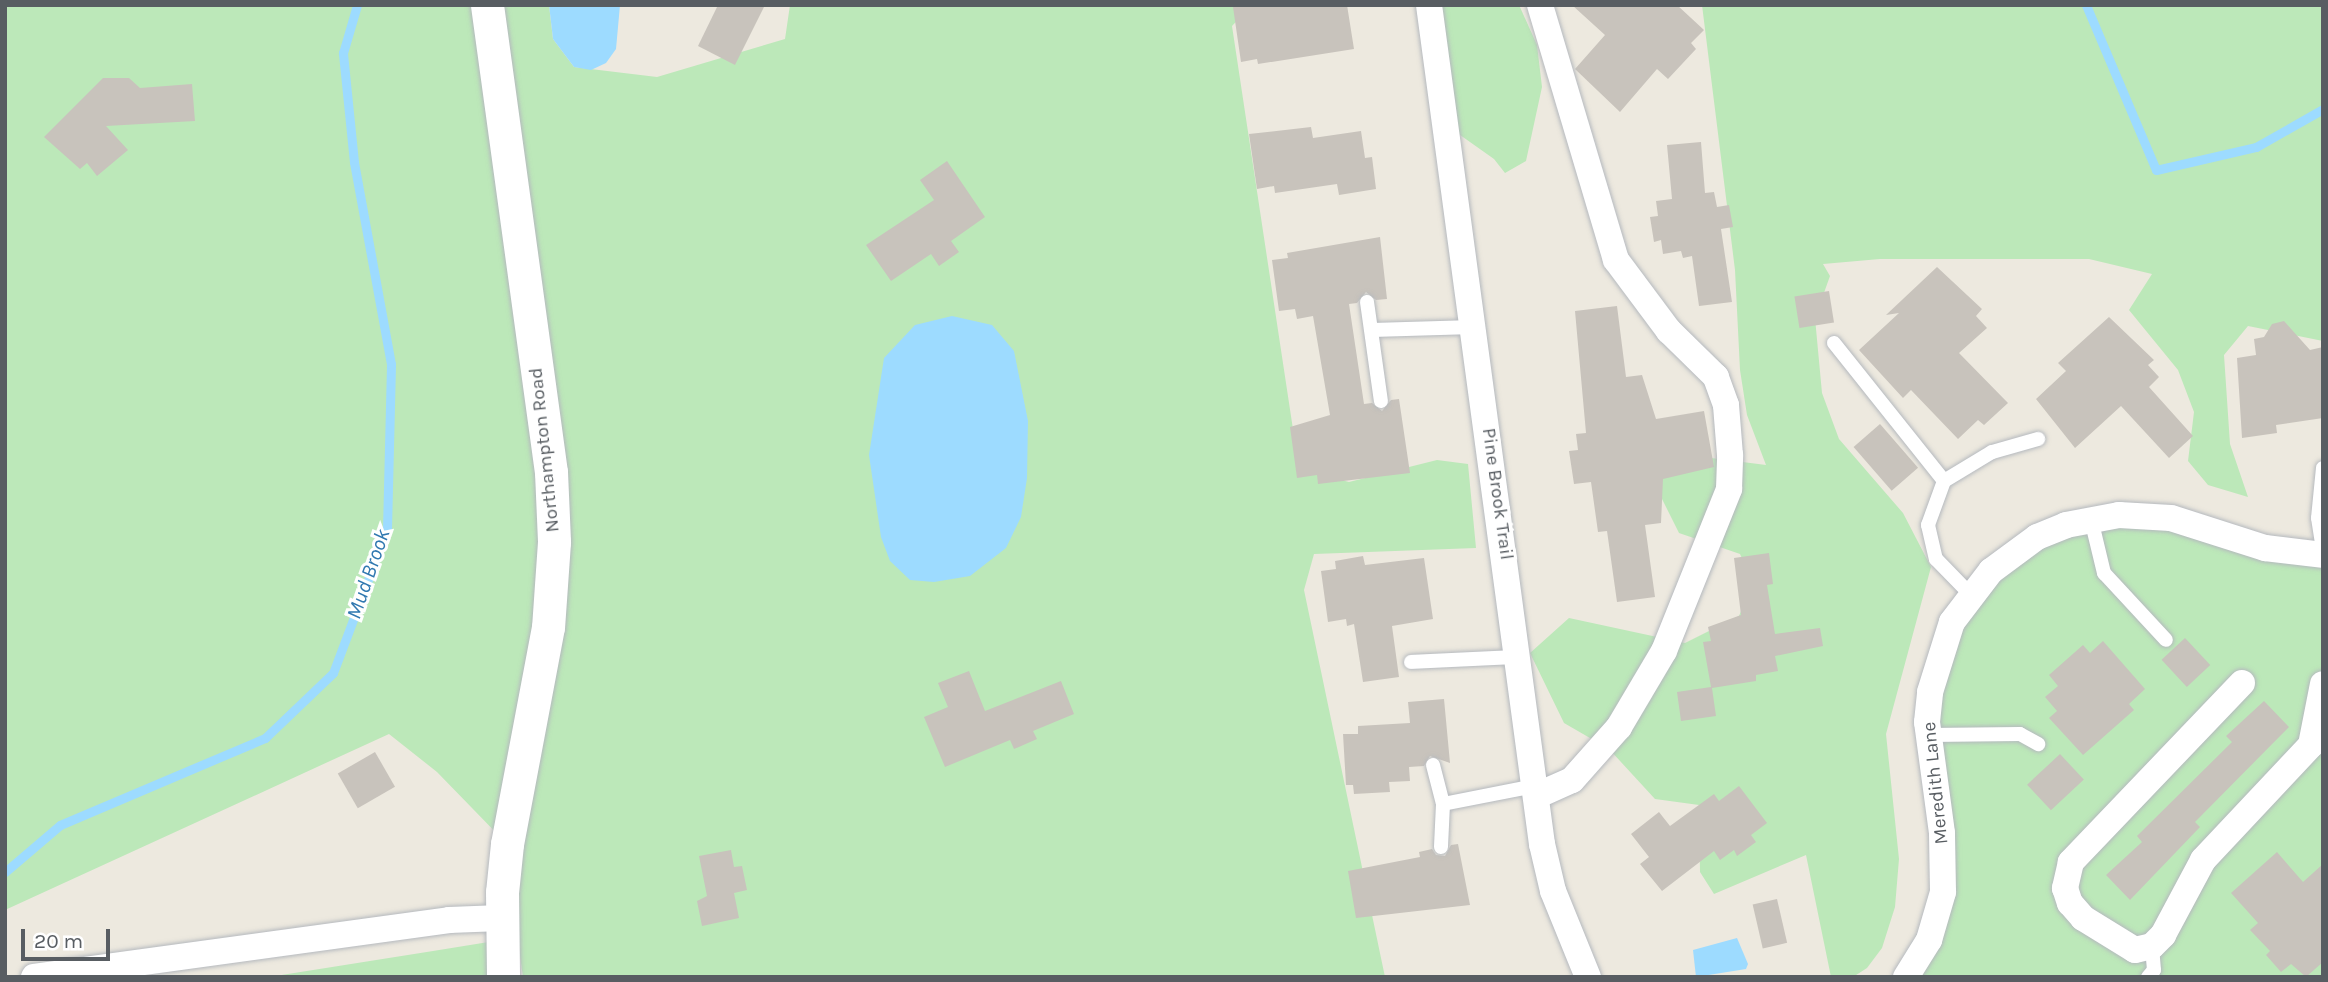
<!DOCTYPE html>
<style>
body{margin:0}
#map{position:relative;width:2328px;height:982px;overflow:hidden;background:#ede9df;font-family:Karla,sans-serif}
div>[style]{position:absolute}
.green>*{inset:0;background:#bce8b9}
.water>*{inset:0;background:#9ddbff}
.stream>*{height:9px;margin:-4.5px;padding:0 4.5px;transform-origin:4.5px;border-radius:4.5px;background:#9ddbff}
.building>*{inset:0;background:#c8c3bc;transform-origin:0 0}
.roads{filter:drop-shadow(0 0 2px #b5b9be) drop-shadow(0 0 2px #b5b9be)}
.service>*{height:14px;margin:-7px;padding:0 7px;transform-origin:7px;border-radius:7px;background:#fff}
.minor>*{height:26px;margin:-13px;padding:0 13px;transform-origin:13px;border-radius:13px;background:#fff}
.tertiary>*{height:33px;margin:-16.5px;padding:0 16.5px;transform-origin:16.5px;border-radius:16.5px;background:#fff}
span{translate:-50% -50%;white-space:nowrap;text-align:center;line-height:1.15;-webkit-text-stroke:6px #fff;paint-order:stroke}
.street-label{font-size:19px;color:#585d62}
.water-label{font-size:21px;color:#3078b0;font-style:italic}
.frame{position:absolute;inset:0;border:7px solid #585d62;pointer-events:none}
.scale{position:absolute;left:21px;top:929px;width:89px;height:32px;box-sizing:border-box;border:4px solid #585d62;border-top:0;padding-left:9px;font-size:21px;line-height:24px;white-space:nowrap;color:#585d62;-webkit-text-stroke:5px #fff;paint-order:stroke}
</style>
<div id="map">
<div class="green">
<i style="clip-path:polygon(5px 5px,487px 5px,551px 472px,507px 844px,437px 772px,389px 734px,5px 910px)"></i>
<i style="clip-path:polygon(499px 5px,549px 5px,553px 39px,574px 67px,657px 77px,785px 39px,790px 5px,1252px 5px,1232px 26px,1299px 469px,1349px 482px,1437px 460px,1468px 464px,1476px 548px,1314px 554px,1304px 590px,1385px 977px,523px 977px,518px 942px,519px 829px,564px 533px)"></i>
<i style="clip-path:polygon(1440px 5px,1519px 5px,1537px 45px,1542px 87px,1526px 161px,1505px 173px,1494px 159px,1453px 130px)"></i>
<i style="clip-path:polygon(1702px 5px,2323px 5px,2323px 341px,2248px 326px,2224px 355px,2230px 444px,2248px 497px,2208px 485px,2188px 461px,2194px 412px,2178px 370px,2129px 310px,2152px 274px,2089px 259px,1880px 259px,1823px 264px,1830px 276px,1815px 318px,1822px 393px,1839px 439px,1903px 513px,1931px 567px,1886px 734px,1899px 859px,1895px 907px,1882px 948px,1867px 968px,1853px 977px,1831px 977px,1806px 855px,1714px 894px,1700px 872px,1699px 805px,1655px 799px,1609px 749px,1564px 723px,1530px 653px,1569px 618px,1685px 643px,1739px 616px,1753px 582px,1740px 554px,1679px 533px,1647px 469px,1672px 453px,1766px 465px,1747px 415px,1740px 370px,1735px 270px)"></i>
<i style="clip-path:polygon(2119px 515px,2323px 555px,2323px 977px,1906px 977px,1940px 906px,1930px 692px,1991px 571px)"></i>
<i style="clip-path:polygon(501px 940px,503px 977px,269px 977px,433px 951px)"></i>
</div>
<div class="water">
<i style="clip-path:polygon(549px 5px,620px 5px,616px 49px,606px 63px,591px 70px,574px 67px,553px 39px)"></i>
<i style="clip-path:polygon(952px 316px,992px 325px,1014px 351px,1028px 421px,1027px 478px,1021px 517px,1006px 548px,970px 576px,934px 582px,910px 580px,890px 561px,881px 537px,869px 455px,884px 358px,915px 325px)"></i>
<i style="clip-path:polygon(1737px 938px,1748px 964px,1746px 969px,1696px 977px,1693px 950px)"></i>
</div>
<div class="stream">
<i style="left:2086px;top:5px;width:179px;rotate:67deg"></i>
<i style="left:2156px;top:170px;width:103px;rotate:-13deg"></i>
<i style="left:2256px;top:147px;width:77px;rotate:-29.6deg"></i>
<i style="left:5px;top:872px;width:72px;rotate:-40.5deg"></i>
<i style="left:60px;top:825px;width:223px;rotate:-23deg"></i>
<i style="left:265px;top:738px;width:94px;rotate:-43.7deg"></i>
<i style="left:333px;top:673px;width:154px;rotate:-69.4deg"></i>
<i style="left:387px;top:529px;width:165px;rotate:-88.6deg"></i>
<i style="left:391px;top:364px;width:205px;rotate:-100.4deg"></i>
<i style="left:354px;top:162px;width:110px;rotate:-95.8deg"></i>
<i style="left:343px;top:53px;width:50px;rotate:-73.7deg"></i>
</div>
<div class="building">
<i style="clip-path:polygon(718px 5px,765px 5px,735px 65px,698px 46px)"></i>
<i style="clip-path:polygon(1347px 5px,1354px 49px,1258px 64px,1257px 59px,1241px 62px,1233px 7px)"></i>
<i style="clip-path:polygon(1572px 5px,1677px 5px,1704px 30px,1691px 43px,1696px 49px,1668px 79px,1657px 69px,1620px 112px,1575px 69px,1605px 35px)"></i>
<i style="clip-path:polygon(103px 78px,129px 78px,140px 88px,192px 84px,195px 121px,106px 126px,128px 150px,97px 176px,87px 163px,80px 169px,44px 137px)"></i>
<i style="clip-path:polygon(1311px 127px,1313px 138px,1361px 131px,1365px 158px,1372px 157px,1376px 189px,1339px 195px,1337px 184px,1275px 193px,1274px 186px,1257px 189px,1249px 134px)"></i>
<i style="clip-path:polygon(1701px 142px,1705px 193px,1714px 192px,1717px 207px,1729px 205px,1733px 227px,1721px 229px,1732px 302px,1699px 306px,1692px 256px,1683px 258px,1681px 251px,1663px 254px,1661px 240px,1654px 242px,1650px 217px,1658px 216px,1656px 201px,1672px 199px,1667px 145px)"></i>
<i style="clip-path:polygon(947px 161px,985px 217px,951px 241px,959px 252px,939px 266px,931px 254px,891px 281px,866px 245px,934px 200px,920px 180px)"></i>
<i style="clip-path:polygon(1380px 237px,1387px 299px,1376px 300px,1366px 292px,1357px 303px,1349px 304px,1364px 404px,1372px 403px,1382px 411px,1391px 400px,1399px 399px,1410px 473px,1318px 484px,1317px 475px,1297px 478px,1290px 427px,1330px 415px,1313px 316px,1297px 319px,1295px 309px,1279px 311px,1272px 260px,1288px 258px,1287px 253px)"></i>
<i style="clip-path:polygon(1937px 267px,1982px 309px,1976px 316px,1987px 328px,1959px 353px,2008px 403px,1984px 425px,1978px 420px,1958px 439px,1911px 390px,1903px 398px,1859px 350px,1899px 313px,1886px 315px)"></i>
<i style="left:1829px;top:291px;width:32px;height:35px;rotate:81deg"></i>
<i style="clip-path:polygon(1617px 306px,1626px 377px,1642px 375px,1656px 419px,1704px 411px,1714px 467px,1663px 479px,1661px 523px,1645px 525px,1655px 597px,1617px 602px,1607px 531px,1598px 532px,1591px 482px,1574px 484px,1569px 451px,1578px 450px,1576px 434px,1586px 433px,1575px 311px)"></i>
<i style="clip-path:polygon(2109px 317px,2154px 360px,2148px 365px,2159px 377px,2149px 387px,2193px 436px,2169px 458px,2121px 406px,2075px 448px,2036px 399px,2066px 371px,2058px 363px)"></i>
<i style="clip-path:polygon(2284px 321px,2310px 350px,2323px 347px,2323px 418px,2276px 425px,2277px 433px,2242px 438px,2237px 358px,2256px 355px,2254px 339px,2264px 337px,2272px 324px)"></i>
<i style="left:1880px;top:424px;width:58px;height:35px;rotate:49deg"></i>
<i style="clip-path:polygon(1769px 553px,1773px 584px,1767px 585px,1775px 634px,1820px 628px,1823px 646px,1775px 656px,1778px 671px,1756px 675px,1756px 681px,1712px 688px,1716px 716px,1681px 721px,1677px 692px,1711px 687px,1703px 642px,1711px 641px,1708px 627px,1741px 615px,1734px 558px)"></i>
<i style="clip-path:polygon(1363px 556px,1365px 565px,1424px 558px,1433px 619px,1392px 626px,1399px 677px,1363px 682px,1354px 624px,1347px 626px,1346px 619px,1328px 622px,1321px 571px,1336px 569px,1335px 561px)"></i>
<i style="left:2185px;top:638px;width:37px;height:32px;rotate:47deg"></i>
<i style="clip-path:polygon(2103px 641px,2145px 689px,2129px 704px,2134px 710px,2083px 755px,2049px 718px,2057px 711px,2045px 697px,2058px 686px,2049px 675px,2083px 645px,2090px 653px)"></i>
<i style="clip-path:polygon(969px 671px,985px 711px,1061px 681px,1074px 714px,1033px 731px,1037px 739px,1014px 749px,1010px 740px,945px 767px,924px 717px,948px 707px,938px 683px)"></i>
<i style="clip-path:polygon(1444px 699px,1450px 763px,1430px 756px,1424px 766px,1409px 767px,1410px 781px,1389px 782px,1390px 792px,1354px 794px,1353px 785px,1346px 785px,1343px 734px,1358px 734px,1358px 726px,1410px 723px,1408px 702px)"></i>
<i style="clip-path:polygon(2264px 701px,2289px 727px,2195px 822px,2200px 827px,2130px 900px,2106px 875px,2142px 842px,2137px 836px,2232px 742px,2226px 736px)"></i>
<i style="left:375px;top:752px;width:40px;height:43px;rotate:60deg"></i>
<i style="left:2060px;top:754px;width:35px;height:45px;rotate:47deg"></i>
<i style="clip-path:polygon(1739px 786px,1767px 823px,1751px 835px,1756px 842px,1737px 856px,1734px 850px,1720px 860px,1714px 851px,1662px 891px,1640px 864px,1649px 857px,1631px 834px,1659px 812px,1670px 826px,1714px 794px,1719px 801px)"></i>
<i style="clip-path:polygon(1458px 844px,1470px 905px,1356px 918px,1348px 871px,1420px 857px,1419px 852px,1432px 849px,1436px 855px,1445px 856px,1451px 845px)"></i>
<i style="clip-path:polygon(731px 850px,734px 867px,742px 866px,747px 890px,734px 893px,739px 918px,702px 926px,697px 901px,707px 896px,699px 856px)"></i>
<i style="clip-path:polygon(2277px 852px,2303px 882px,2323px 864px,2323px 962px,2306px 977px,2291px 964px,2281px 972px,2266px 955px,2270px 951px,2250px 930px,2258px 923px,2231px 893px)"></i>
<i style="left:1777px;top:899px;width:45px;height:25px;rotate:77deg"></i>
</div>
<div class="roads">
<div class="service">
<i style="left:1367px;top:302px;width:100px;rotate:82deg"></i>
<i style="left:1372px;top:330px;width:102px;rotate:-1.7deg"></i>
<i style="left:1834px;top:343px;width:176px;rotate:51.4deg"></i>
<i style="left:1944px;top:481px;width:47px;rotate:110deg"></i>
<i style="left:1928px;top:525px;width:35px;rotate:77deg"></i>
<i style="left:1936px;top:559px;width:49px;rotate:45.8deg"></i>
<i style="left:2323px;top:468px;width:50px;rotate:95.7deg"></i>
<i style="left:2318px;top:518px;width:31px;rotate:81deg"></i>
<i style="left:1944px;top:481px;width:56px;rotate:-31.1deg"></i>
<i style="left:1992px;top:452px;width:48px;rotate:-15.8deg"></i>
<i style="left:2091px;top:519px;width:56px;rotate:76.5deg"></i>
<i style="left:2104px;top:573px;width:91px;rotate:47.2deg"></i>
<i style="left:1411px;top:662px;width:108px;rotate:-2.7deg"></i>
<i style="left:1929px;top:735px;width:91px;rotate:-0.6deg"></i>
<i style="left:2020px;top:734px;width:21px;rotate:29deg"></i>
<i style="left:1433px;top:765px;width:40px;rotate:75.6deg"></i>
<i style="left:1443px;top:804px;width:43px;rotate:92.7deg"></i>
<i style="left:1443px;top:804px;width:94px;rotate:-11.1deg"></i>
<i style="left:2148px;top:977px;width:9px;rotate:-49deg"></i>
<i style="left:2154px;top:970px;width:24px;rotate:-95deg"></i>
</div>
<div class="minor">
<i style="left:1429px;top:5px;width:847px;rotate:82.33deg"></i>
<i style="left:1542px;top:844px;width:48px;rotate:76.8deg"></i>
<i style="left:1553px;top:891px;width:93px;rotate:67.9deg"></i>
<i style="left:2242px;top:683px;width:248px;rotate:133.7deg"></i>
<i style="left:2071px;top:862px;width:27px;rotate:103deg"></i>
<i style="left:2065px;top:888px;width:16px;rotate:72deg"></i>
<i style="left:2070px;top:903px;width:20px;rotate:49deg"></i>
<i style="left:2083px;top:918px;width:61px;rotate:31.6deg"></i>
<i style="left:2135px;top:950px;width:17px;rotate:-13deg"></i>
<i style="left:2152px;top:946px;width:16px;rotate:-45deg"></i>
<i style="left:2163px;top:935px;width:85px;rotate:-61.9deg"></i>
<i style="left:2203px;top:860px;width:158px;rotate:-46.8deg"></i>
<i style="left:2311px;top:745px;width:62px;rotate:-78.9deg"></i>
<i style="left:1536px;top:796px;width:39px;rotate:-24deg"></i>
<i style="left:1572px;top:780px;width:71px;rotate:-48.4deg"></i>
<i style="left:1619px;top:727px;width:88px;rotate:-59.4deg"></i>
<i style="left:1664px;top:651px;width:175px;rotate:-68.1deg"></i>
<i style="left:1729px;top:489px;width:34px;rotate:-88deg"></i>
<i style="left:1730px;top:455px;width:50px;rotate:-94.6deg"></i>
<i style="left:1726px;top:405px;width:30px;rotate:-110deg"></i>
<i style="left:1716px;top:377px;width:66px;rotate:-135.6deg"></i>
<i style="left:1669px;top:331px;width:89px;rotate:-126.7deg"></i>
<i style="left:1616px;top:260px;width:266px;rotate:-106.6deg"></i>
<i style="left:34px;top:977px;width:419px;rotate:-7.8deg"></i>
<i style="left:449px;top:920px;width:52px;rotate:-2.2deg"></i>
<i style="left:1906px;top:977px;width:44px;rotate:-58.1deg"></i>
<i style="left:1929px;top:940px;width:50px;rotate:-73.7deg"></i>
<i style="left:1943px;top:892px;width:59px;rotate:-91deg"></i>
<i style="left:1942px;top:833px;width:112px;rotate:-97.7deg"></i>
<i style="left:1927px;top:722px;width:30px;rotate:-84deg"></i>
<i style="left:1930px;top:692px;width:73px;rotate:-72.6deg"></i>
<i style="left:1952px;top:622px;width:64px;rotate:-52.6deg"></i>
<i style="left:1991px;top:571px;width:57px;rotate:-36.5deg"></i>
<i style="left:2037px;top:537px;width:31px;rotate:-22deg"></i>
<i style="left:2066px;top:525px;width:54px;rotate:-10.7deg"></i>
<i style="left:2119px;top:515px;width:52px;rotate:3.3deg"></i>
<i style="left:2171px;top:518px;width:99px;rotate:17.7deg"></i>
<i style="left:2265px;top:548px;width:58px;rotate:6.9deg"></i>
</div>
<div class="tertiary">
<i style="left:487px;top:5px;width:471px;rotate:82.2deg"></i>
<i style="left:551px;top:472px;width:70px;rotate:87.5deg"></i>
<i style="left:554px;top:542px;width:85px;rotate:94deg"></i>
<i style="left:548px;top:627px;width:221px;rotate:100.7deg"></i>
<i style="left:507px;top:844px;width:48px;rotate:95.9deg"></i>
<i style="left:502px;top:892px;width:85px;rotate:89.3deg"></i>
</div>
</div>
<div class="street-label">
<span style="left:545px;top:450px;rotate:-96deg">Northampton Road</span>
<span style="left:1497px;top:494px;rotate:82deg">Pine Brook Trail</span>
<span style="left:1936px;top:783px;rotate:-96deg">Meredith Lane</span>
</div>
<div class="water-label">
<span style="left:368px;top:574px;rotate:-71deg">Mud Brook</span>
</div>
<div class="frame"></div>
<div class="scale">20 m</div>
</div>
